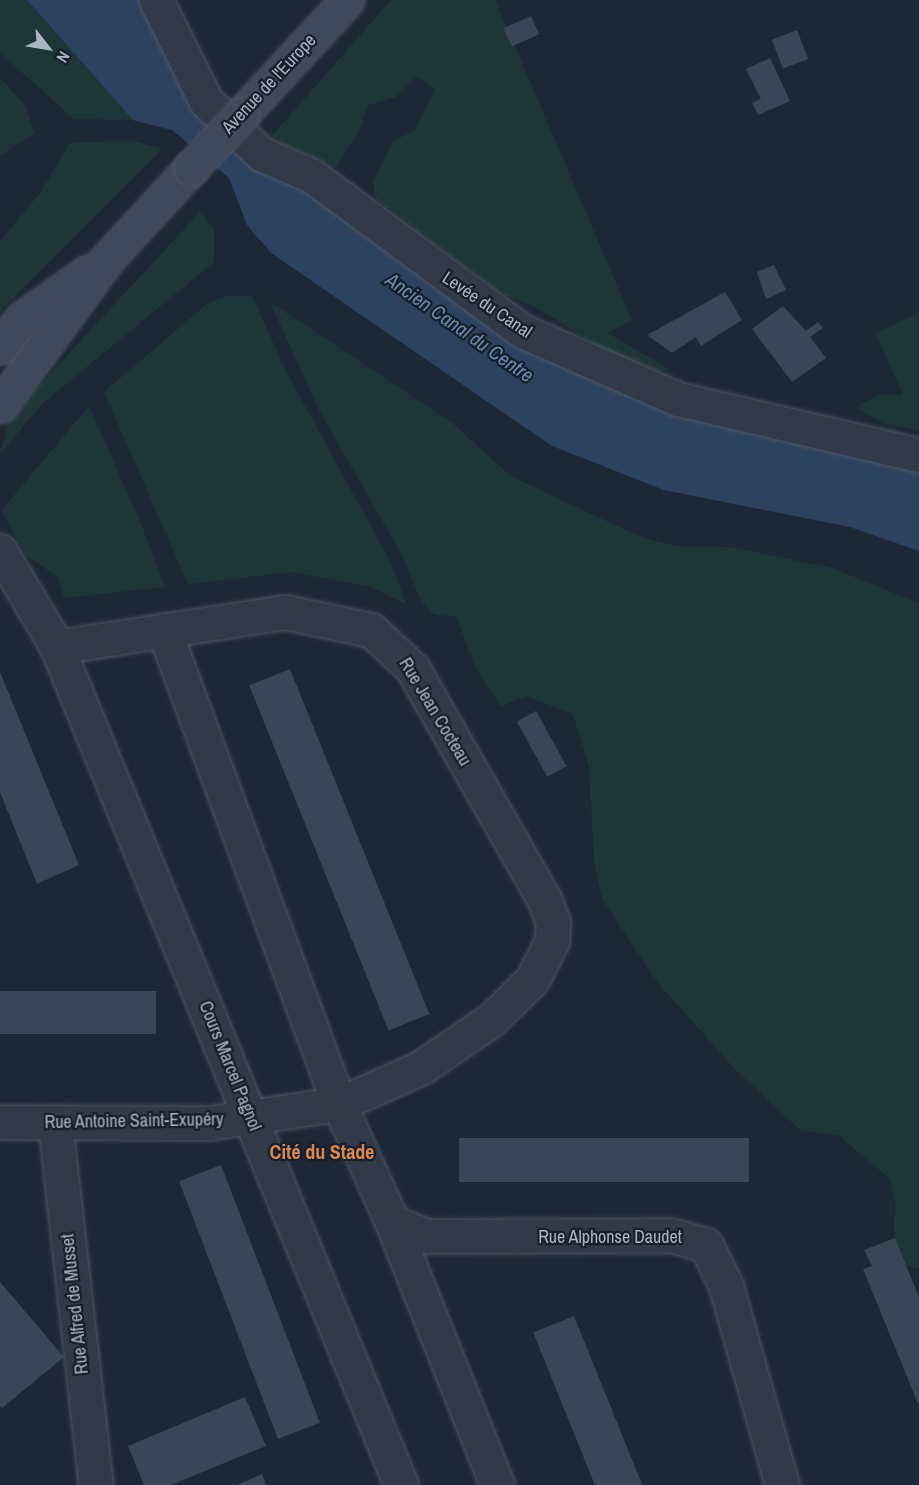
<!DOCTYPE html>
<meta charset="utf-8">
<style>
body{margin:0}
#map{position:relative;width:919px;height:1485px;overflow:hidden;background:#1d2837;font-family:"Archivo Narrow",sans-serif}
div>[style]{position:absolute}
.green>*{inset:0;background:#1f3638}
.water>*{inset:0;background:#2c425f}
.building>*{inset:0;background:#384658;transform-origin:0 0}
.roads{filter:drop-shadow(0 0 2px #4b5563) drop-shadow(0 0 2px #4b5563)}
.street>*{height:33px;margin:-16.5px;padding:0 16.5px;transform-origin:16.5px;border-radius:16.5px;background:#303a48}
.secondary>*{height:33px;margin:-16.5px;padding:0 16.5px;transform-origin:16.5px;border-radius:16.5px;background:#3e495b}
.bridges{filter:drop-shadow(0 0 2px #4b5563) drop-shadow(0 0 2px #4b5563)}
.secondary-bridge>*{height:33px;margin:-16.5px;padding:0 16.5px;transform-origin:16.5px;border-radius:16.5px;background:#3e495b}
span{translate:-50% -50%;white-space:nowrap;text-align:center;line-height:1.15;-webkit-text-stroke:4.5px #161f2c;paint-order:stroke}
.street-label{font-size:18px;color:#aab5c5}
.water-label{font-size:20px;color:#6e8cb2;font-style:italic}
.neighbourhood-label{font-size:20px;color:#dd894c;font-weight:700}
.north{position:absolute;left:18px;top:18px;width:60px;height:60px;-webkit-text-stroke:4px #161f2c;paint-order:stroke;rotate:121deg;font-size:16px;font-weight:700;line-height:24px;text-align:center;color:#aab5c5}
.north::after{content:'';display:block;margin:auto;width:21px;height:27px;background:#aab5c5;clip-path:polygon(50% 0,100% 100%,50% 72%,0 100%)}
</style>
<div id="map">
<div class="green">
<i style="clip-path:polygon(0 0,27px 0,133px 120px,74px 119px,0 53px)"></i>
<i style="clip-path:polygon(391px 0,495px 0,632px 320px,608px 333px,669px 369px,661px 372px,603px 349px,534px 306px,506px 296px,376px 199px,373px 181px,393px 141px,414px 131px,435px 90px,417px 76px,396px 97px,368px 105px,359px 131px,336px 167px,269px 139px)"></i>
<i style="clip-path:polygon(0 78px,25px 105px,34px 133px,0 156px)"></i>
<i style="clip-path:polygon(133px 141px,162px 149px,0 311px,0 241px,40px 193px,70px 143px)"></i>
<i style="clip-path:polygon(200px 212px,214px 229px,214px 262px,43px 403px,0 454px,9px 418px)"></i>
<i style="clip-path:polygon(227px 296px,252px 296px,286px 371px,391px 563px,406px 604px,369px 586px,291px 572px,188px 584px,104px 392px,208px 303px)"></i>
<i style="clip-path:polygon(270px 302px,451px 422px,512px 477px,643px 538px,676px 546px,730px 547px,832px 568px,919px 603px,919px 1269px,906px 1265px,894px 1239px,895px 1202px,889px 1178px,838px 1135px,801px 1131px,734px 1068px,657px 982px,602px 899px,594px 861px,589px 767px,573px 714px,526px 696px,501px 706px,475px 667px,456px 616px,435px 615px,421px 601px,403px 557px,319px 410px)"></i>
<i style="clip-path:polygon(919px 312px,919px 430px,884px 424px,856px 407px,880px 394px,903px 395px,876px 334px)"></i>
<i style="clip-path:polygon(89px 406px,141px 524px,165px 587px,64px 598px,58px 577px,27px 556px,1px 511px)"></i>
</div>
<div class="water">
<i style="clip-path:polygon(27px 0,144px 0,285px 173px,502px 326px,919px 465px,919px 551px,850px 527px,664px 490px,552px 446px,271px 253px,247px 225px,229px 178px,172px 130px,133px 120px)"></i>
</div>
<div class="building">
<i style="left:531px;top:16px;width:20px;height:30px;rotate:66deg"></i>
<i style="left:797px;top:30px;width:31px;height:27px;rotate:69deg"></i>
<i style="clip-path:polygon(770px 58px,790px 101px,758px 115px,752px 103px,761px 99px,746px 69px)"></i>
<i style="clip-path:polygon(774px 265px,786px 290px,766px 299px,757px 272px)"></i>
<i style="clip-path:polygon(725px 292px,742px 320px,701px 346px,696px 337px,672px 353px,647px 335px)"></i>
<i style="clip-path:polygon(783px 306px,806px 331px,818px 322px,823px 328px,810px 337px,826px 358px,792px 382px,752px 329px)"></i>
<i style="left:290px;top:669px;width:372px;height:44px;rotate:68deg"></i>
<i style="clip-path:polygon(0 672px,79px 865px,37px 884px,0 792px)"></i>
<i style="left:536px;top:711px;width:63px;height:22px;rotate:61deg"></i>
<i style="left:0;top:991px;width:156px;height:43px"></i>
<i style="left:459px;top:1138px;width:290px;height:44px"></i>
<i style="left:221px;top:1165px;width:276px;height:45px;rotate:69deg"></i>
<i style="clip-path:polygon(895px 1238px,919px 1297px,919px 1406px,863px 1269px,872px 1266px,864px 1250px)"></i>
<i style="clip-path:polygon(0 1282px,64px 1357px,2px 1408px,0 1406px)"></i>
<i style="left:574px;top:1316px;width:182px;height:44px;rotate:68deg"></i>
<i style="clip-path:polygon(245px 1397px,266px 1446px,171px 1485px,144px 1485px,128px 1446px)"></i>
<i style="clip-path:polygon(262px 1474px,266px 1485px,237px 1485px)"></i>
</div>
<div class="roads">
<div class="street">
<i style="left:156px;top:0;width:113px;rotate:63.7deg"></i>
<i style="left:206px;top:101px;width:76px;rotate:43.9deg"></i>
<i style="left:261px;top:154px;width:56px;rotate:23.3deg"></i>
<i style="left:312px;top:176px;width:261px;rotate:36.4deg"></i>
<i style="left:522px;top:331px;width:170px;rotate:23.6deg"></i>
<i style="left:678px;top:399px;width:247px;rotate:13.1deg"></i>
<i style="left:0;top:551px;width:112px;rotate:59.3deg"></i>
<i style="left:57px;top:647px;width:906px;rotate:67.68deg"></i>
<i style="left:164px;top:630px;width:505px;rotate:69.74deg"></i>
<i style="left:339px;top:1104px;width:129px;rotate:65.8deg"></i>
<i style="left:392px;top:1222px;width:38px;rotate:22deg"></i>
<i style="left:427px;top:1236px;width:244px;rotate:-0.2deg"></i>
<i style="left:671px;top:1235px;width:36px;rotate:16deg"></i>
<i style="left:706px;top:1245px;width:46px;rotate:64deg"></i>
<i style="left:726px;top:1286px;width:207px;rotate:74.3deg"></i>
<i style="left:0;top:1122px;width:208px;rotate:0.3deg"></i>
<i style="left:208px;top:1123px;width:132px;rotate:-8.3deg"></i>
<i style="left:339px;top:1104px;width:91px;rotate:-24deg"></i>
<i style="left:422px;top:1067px;width:83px;rotate:-34.3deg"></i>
<i style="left:491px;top:1020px;width:57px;rotate:-44.3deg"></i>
<i style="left:532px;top:980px;width:44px;rotate:-62.9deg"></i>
<i style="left:552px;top:941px;width:19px;rotate:-87deg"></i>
<i style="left:553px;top:922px;width:25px;rotate:-111deg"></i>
<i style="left:544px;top:899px;width:265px;rotate:-119.7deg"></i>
<i style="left:413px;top:669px;width:57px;rotate:-137.1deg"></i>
<i style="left:371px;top:630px;width:88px;rotate:-168.2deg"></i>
<i style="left:285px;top:612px;width:231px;rotate:171.3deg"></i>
<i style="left:55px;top:1122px;width:365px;rotate:83.6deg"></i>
<i style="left:392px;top:1222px;width:283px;rotate:68.2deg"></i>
</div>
<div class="secondary">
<i style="left:241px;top:115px;width:156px;rotate:-47.3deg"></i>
<i style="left:0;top:347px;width:37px;rotate:-52deg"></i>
<i style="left:23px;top:318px;width:80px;rotate:-35.3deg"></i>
<i style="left:0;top:406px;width:182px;rotate:-53.9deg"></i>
<i style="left:107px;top:259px;width:124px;rotate:-47.3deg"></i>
</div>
</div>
<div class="bridges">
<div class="secondary-bridge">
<i style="left:191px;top:168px;width:73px;rotate:-46.7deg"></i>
</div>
</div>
<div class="street-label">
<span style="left:269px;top:84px;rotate:-47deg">Avenue de l'Europe</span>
<span style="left:487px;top:305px;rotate:34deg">Levée du Canal</span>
<span style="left:435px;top:712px;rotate:59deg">Rue Jean Cocteau</span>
<span style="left:230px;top:1066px;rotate:68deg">Cours Marcel Pagnol</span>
<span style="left:134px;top:1121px;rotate:-1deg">Rue Antoine Saint-Exupéry</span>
<span style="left:610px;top:1237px">Rue Alphonse Daudet</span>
<span style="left:75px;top:1304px;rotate:-96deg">Rue Alfred de Musset</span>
</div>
<div class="water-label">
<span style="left:460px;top:327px;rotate:35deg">Ancien Canal du Centre</span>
</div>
<div class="neighbourhood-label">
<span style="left:322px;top:1151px">Cité du Stade</span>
</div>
<div class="north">N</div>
</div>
